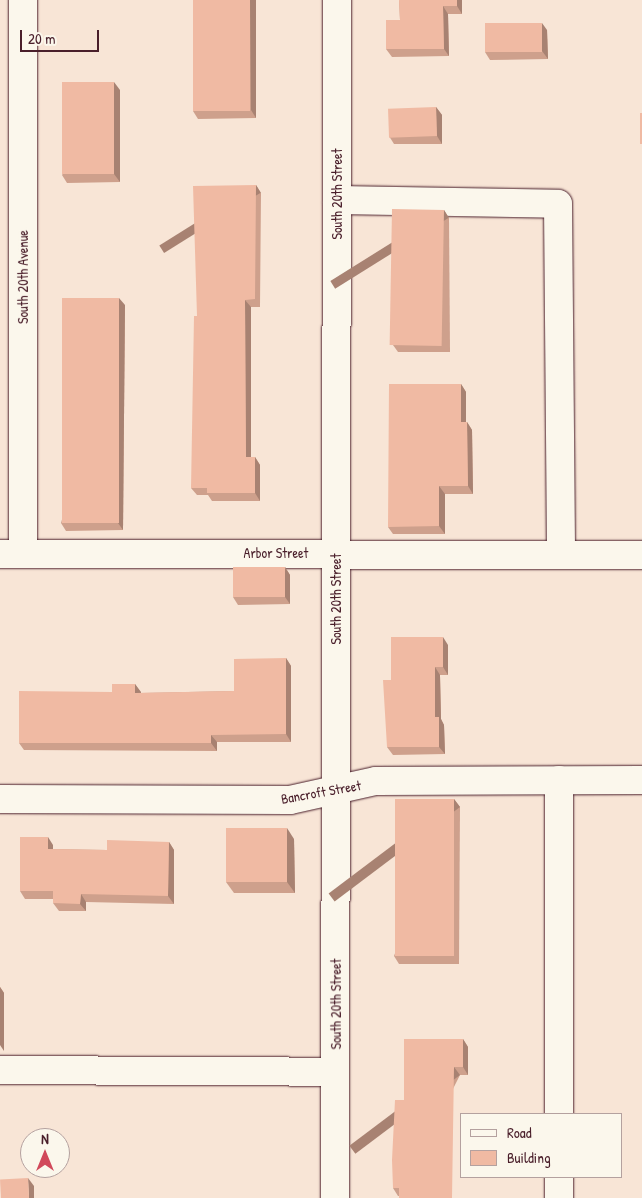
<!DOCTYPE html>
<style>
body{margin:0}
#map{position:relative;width:642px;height:1198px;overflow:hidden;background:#f8e5d6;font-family:"Patrick Hand",sans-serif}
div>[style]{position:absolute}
.roads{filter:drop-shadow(0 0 1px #4a1f2b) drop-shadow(0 0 1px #4a1f2b)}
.minor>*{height:28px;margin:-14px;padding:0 14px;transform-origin:14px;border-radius:14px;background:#fbf7ec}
.wall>*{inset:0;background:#cea08c;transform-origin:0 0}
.shaded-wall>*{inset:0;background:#a88272;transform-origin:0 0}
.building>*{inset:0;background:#f0baa3;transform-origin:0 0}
span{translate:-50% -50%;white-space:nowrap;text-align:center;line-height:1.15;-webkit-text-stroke:4px #fbf7ec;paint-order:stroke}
.street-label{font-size:14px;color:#4a1f2b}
.legend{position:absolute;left:460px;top:1113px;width:162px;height:65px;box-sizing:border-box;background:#fbf7ec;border:1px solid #b4a19f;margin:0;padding:6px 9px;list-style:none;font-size:15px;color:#4a1f2b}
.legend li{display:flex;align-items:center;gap:10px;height:25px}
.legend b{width:25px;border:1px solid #b4a19f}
.north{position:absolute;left:20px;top:1128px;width:50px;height:50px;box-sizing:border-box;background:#fbf7ec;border:1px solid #b4a19f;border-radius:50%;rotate:0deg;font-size:14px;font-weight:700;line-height:20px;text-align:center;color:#4a1f2b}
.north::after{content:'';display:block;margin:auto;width:18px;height:22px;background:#d1495b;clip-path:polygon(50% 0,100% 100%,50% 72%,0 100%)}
.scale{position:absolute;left:20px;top:30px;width:79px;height:22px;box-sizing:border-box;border:2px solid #4a1f2b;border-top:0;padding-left:6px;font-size:15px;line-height:18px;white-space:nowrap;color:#4a1f2b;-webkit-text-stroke:4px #fbf7ec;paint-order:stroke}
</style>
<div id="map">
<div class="roads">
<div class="minor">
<i style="left:337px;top:200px;width:221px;rotate:1deg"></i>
<i style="left:558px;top:204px;width:350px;rotate:89.5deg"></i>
<i style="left:0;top:554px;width:642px;rotate:0.09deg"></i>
<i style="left:23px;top:554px;width:554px;rotate:-90deg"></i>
<i style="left:559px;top:780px;width:334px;rotate:90deg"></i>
<i style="left:0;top:799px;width:290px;rotate:0.2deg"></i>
<i style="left:290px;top:800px;width:88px;rotate:-12.5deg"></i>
<i style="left:376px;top:781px;width:266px;rotate:-0.2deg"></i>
<i style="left:0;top:1070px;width:335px;rotate:0.3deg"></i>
<i style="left:559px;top:1177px;width:21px;rotate:90deg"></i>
<i style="left:335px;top:1198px;width:1198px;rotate:-89.9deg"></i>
</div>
</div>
<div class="wall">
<i style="clip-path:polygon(193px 0,256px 0,256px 118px,198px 119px,193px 111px)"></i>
<i style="clip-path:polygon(399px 0,462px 0,462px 14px,448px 14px,449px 56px,392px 57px,386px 49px,400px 20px)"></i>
<i style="clip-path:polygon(547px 30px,548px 59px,490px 60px,485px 52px)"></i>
<i style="clip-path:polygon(120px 90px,120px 182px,67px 183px,62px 175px)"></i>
<i style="clip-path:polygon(436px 107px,442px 115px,442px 144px,394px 144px,389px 136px)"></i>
<i style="clip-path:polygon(256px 185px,261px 193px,260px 307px,251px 307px,251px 457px,255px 457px,260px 465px,260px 501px,212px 501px,208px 495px,197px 495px,191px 488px)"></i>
<i style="clip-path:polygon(444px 210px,449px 218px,450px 352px,398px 352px,393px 345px)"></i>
<i style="clip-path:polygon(125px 305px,123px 530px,66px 531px,61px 523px)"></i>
<i style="clip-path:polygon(461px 384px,466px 392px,466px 422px,467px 422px,472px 430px,473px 494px,445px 494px,445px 534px,393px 534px,388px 527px)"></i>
<i style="clip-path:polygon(285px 567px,290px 575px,290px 604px,238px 605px,233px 597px)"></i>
<i style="clip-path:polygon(448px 645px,448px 675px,440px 675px,441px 719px,444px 725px,445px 754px,393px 755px,387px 747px,391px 680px)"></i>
<i style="clip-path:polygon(286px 658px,291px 666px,291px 742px,217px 742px,217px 751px,24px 750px,19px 743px,112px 692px,135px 684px,141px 693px,234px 691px)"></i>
<i style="clip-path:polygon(454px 799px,460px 807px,459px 964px,399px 964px,394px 956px)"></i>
<i style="clip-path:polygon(294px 839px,295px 893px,234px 893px,226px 882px)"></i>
<i style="clip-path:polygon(169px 842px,174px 850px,174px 904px,86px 902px,86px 911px,59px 911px,53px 903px,53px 899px,25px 899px,20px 891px,53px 845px,53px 849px,107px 850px)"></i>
<i style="left:0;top:987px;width:7px;height:64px;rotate:56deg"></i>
<i style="clip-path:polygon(463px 1039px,468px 1047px,468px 1075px,460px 1075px,399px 1196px,398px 1196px,393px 1188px,404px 1100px)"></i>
</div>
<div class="shaded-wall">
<i style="clip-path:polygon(250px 0,256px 0,256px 118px,251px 110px)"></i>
<i style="clip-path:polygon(457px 0,462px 0,462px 14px,457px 6px)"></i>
<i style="clip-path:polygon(443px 6px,448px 14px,449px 56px,444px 49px)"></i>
<i style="clip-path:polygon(542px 23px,547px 30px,548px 59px,542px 51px)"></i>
<i style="clip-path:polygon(114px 82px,120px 90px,120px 182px,114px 174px)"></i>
<i style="clip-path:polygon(436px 107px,442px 115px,442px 144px,437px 136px)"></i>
<i style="left:256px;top:185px;width:9px;height:114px;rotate:58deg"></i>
<i style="left:444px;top:210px;width:9px;height:134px;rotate:58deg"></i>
<i style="clip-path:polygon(119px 298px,125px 305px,123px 530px,118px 523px)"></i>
<i style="clip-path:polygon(245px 300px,251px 307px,251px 464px,246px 457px)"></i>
<i style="clip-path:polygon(461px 384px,466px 392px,466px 430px,461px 422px)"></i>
<i style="clip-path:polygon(467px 422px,472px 430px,473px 494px,468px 486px)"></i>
<i style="clip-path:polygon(255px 457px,260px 465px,260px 501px,255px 493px)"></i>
<i style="clip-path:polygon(439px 486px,445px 494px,445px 534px,439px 526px)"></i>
<i style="clip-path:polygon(285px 567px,290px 575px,290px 604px,285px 597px)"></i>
<i style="clip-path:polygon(443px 637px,448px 645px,448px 675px,443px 667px)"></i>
<i style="clip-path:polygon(286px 658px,291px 666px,291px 742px,286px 734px)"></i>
<i style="clip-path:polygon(435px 667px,440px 675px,441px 719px,444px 725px,445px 754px,439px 747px,435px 717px)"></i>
<i style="clip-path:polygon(135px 684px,141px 692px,141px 701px,135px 693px)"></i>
<i style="clip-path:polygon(211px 735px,217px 742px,217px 751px,211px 743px)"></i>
<i style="left:454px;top:799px;width:10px;height:157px;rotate:53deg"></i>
<i style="clip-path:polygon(287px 828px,294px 839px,295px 893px,287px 882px)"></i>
<i style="clip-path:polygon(48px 837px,53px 845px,53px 856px,48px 849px)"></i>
<i style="clip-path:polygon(169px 842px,174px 850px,174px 904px,168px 896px)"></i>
<i style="clip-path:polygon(81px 894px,86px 902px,86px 911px,80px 904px)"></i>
<i style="clip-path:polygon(0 987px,4px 993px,4px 1051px,0 1045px)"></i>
<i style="clip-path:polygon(463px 1039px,468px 1047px,468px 1075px,463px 1067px)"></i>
<i style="left:454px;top:1067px;width:10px;height:131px;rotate:53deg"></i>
<i style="clip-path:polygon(28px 1178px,34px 1186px,34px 1198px,29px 1198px)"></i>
</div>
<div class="building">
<i style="left:193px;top:0;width:57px;height:111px"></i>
<i style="clip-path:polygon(399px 0,457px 0,457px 6px,443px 6px,444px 49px,386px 49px,386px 20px,400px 20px)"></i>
<i style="left:485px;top:23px;width:57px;height:29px"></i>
<i style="left:114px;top:82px;width:92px;height:52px;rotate:90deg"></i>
<i style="left:436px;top:107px;width:29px;height:48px;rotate:88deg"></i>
<i style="left:640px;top:113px;width:2px;height:31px"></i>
<i style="clip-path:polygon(256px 185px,255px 299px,245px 300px,246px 457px,255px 457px,255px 493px,207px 493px,207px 488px,191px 488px,194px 316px,197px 316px,193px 186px)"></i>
<i style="left:392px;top:209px;width:52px;height:136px;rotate:1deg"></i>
<i style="left:62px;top:298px;width:57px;height:225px"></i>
<i style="clip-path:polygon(389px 384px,461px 384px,461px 422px,467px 422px,468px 486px,439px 486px,439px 526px,388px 527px)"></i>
<i style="left:233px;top:567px;width:52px;height:30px"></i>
<i style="clip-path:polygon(391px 637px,443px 637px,443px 667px,435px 667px,435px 717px,439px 717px,439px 747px,387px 747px,383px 680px,391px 680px)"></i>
<i style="clip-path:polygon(286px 658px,286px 734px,211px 735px,211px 743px,19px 743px,19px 691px,112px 692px,112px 684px,135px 684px,135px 693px,234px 691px,234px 659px)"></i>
<i style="left:395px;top:799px;width:59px;height:157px"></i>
<i style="left:287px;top:828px;width:54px;height:61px;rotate:90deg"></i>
<i style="clip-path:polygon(20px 837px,48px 837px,48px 849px,107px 850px,107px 840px,169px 842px,168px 896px,81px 894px,80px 904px,53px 903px,53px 891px,20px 891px)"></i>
<i style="clip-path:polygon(404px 1039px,463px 1039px,463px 1067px,454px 1067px,452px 1198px,399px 1198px,399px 1188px,393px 1188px,392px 1160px,395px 1100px,404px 1100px)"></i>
<i style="left:28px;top:1178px;width:20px;height:28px;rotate:87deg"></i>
</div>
<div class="street-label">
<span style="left:337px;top:194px;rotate:-90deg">South 20th Street</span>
<span style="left:23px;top:277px;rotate:-90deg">South 20th Avenue</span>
<span style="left:276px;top:553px">Arbor Street</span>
<span style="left:336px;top:599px;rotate:-90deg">South 20th Street</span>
<span style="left:321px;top:792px;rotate:-10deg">Bancroft Street</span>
<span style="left:336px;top:1004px;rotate:-90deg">South 20th Street</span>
</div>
<ul class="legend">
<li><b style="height:6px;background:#fbf7ec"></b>Road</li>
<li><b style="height:14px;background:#f0baa3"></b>Building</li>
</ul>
<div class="north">N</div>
<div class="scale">20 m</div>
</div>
